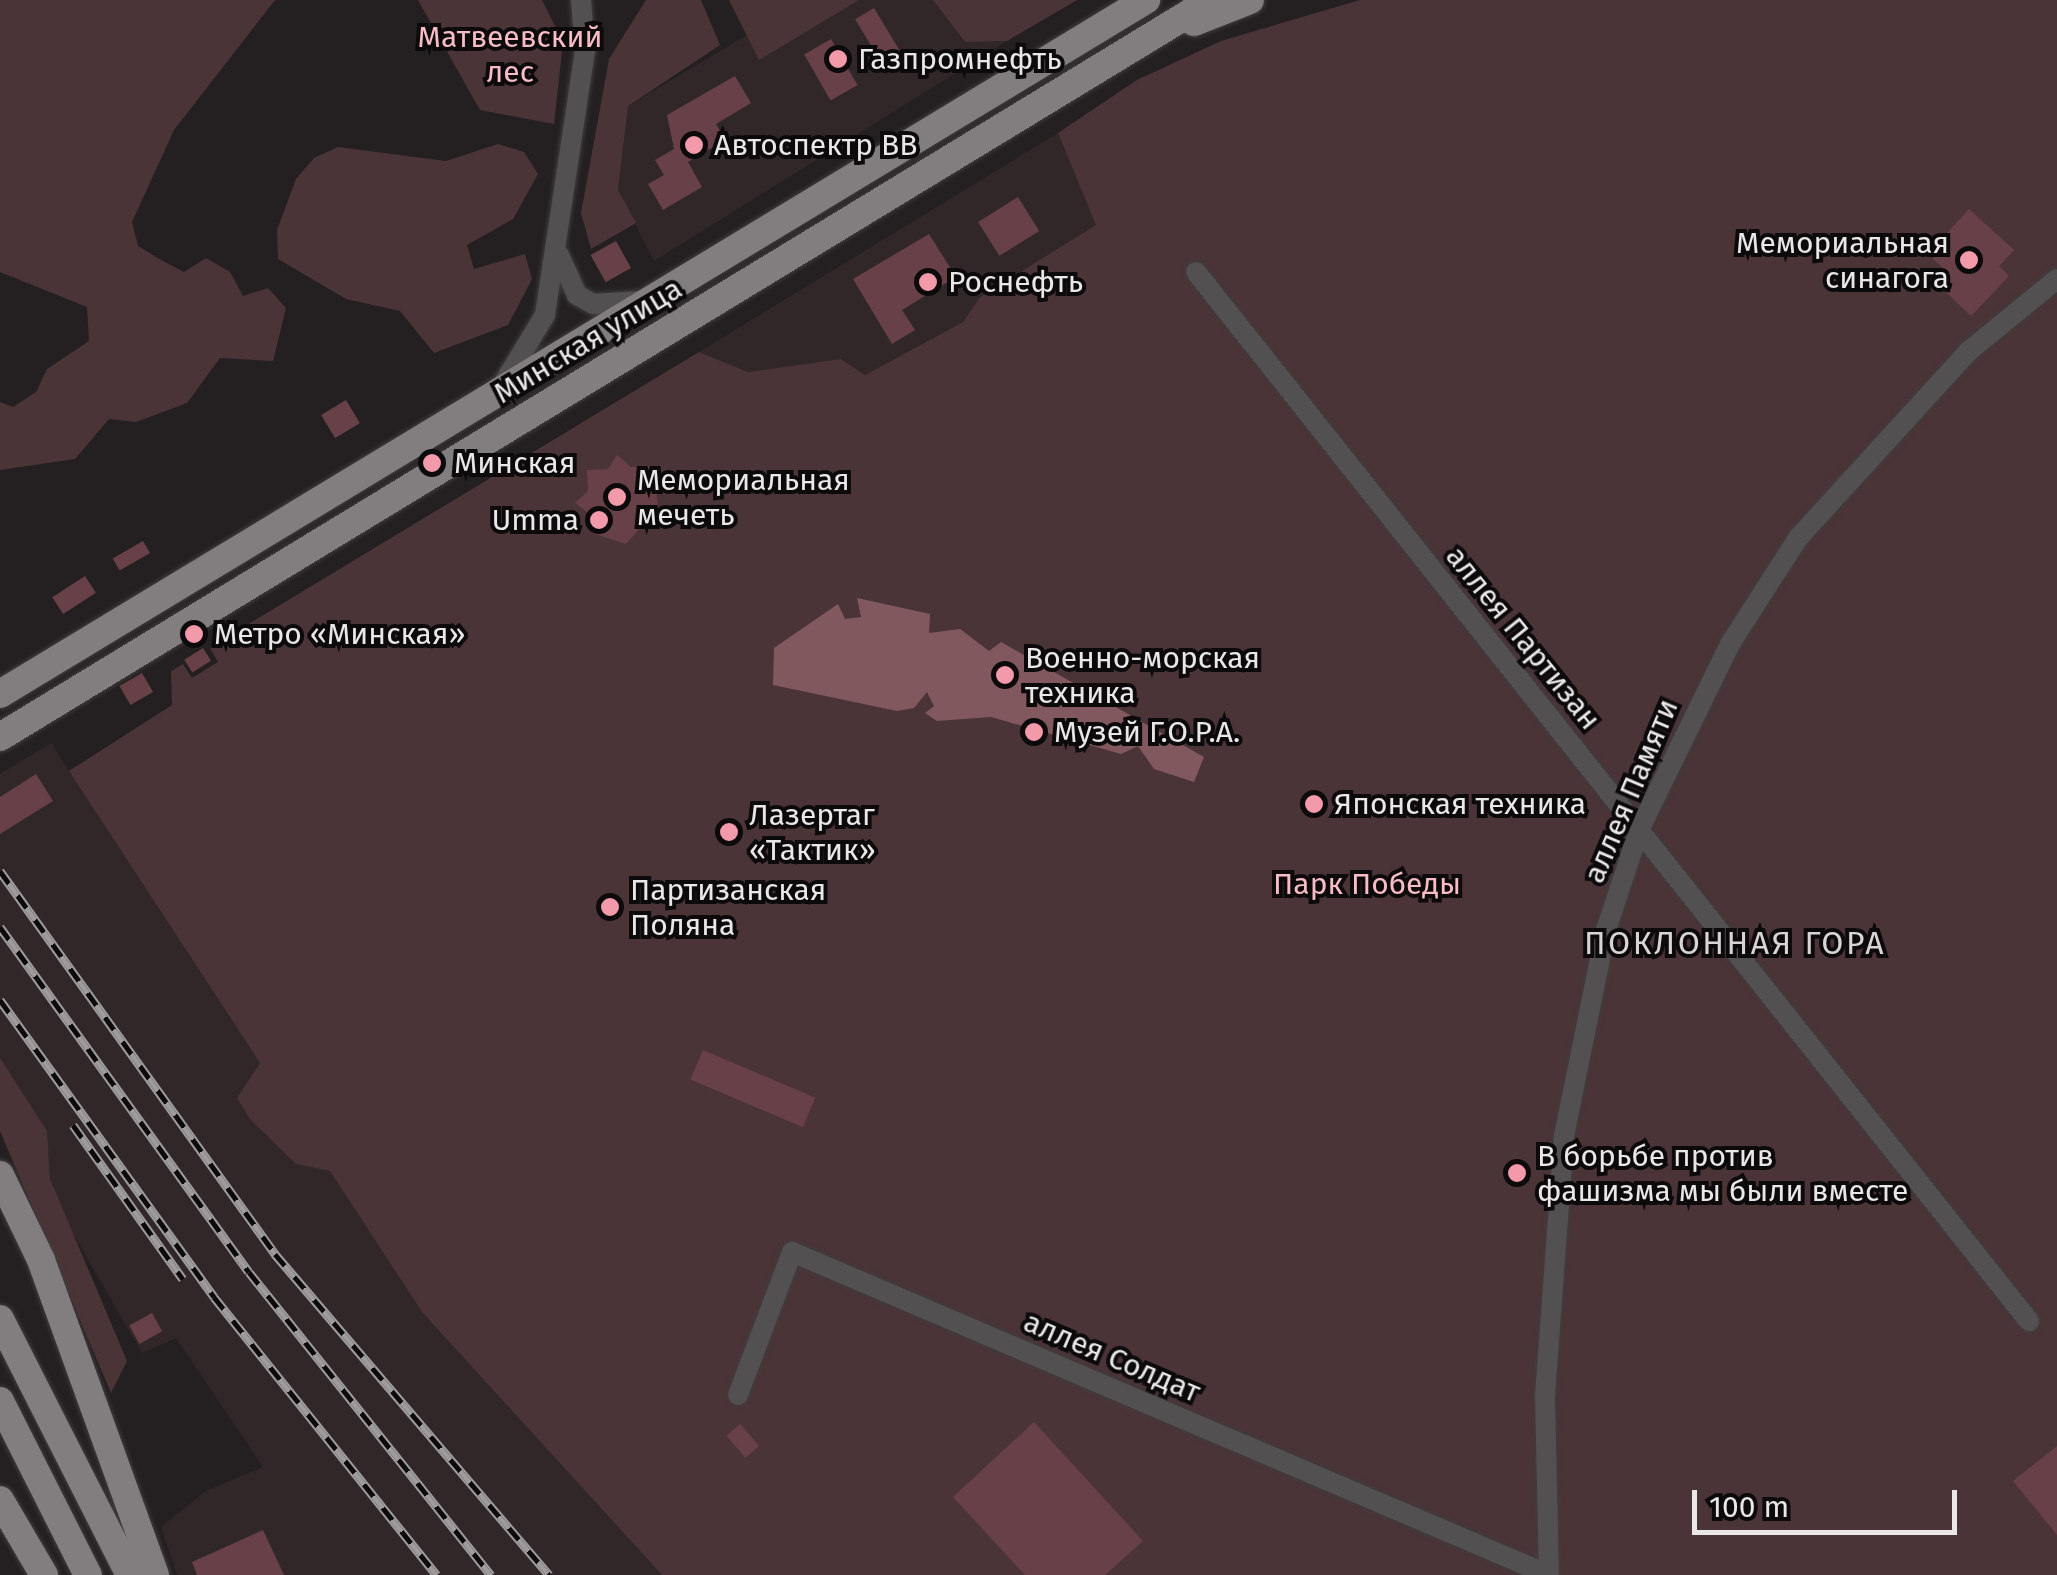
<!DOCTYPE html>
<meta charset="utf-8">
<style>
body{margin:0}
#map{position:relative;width:2057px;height:1575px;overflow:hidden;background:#242021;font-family:"Fira Sans",sans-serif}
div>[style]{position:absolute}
.built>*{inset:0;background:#312729}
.green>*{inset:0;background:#4b3438}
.water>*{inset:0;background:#82585f}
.building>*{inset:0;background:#684047;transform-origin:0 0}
.roads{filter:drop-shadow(0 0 2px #403c3d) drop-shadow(0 0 2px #403c3d)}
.minor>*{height:20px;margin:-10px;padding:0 10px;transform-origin:10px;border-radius:10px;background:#525050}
.major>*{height:28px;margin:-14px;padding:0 14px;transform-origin:14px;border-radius:14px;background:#827e7f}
.rail>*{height:9px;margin-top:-4.5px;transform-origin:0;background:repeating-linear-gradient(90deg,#0c0a0b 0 15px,#9d9b9b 0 30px);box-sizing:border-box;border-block:2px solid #9d9b9b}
.dots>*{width:28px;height:28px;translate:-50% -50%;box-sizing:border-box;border:5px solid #0c0a0b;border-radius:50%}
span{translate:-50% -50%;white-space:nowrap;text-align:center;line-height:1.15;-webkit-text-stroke:8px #0c0a0b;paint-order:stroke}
.park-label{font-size:30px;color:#f7bcc5}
.poi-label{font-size:30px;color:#e9e7e7}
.left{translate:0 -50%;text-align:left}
.right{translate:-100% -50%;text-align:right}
.street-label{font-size:30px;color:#e9e7e7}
.neighbourhood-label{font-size:32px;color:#d8d3d4;letter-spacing:2.5px}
.scale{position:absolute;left:1692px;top:1490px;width:265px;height:45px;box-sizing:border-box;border:5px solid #e9e7e7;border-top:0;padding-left:12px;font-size:30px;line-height:35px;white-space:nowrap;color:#e9e7e7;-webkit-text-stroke:8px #0c0a0b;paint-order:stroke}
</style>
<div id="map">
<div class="built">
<i style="clip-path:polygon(859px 0,933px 0,965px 42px,1007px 41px,654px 261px,618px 190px,628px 106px,747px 35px,760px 59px)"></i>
<i style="clip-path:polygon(1058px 133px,1097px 225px,980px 297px,963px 322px,865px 375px,841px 359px,748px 372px,699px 352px)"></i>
<i style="clip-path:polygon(51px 743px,422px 1312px,662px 1575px,177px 1575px,161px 1527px,206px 1491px,263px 1467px,176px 1338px,142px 1353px,0 1107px,0 774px)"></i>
</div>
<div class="green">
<i style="clip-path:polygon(0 0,275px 0,174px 130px,132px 222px,138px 246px,161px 260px,184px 272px,206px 258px,230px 272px,243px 296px,268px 288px,286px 308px,273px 361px,220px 358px,187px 403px,136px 422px,109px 419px,75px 459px,0 470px,0 402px,13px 407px,36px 392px,47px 369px,89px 341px,87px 307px,0 272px)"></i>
<i style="clip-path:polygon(418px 0,542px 0,563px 42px,554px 124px,480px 110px)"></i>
<i style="clip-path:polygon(646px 0,701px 0,720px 45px,628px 106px,618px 190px,636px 223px,591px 249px,581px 213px,609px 59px)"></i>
<i style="clip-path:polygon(729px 0,859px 0,759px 60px)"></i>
<i style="clip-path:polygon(933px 0,1077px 0,1007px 41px,965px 42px)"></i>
<i style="clip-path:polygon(1360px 0,2057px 0,2057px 1575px,662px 1575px,422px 1312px,330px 1171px,296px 1164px,250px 1119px,237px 1098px,260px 1063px,69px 771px,172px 705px,171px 671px,183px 664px,192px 678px,218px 662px,210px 648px,238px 630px,246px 643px,255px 638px,247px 625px,699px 352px,748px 372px,841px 359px,865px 375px,963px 322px,980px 297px,1096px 225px,1058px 133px,1137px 80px,1221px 41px)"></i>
<i style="clip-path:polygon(498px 144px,524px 152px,538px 174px,513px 219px,467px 245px,474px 269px,525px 254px,532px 279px,508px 325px,434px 353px,400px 311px,346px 299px,278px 259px,277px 230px,296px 179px,314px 158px,338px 147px,446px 161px)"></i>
<i style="clip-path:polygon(0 1058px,47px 1131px,50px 1179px,127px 1361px,111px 1393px,0 1131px)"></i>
</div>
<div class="water">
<i style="clip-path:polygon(857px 598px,930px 614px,929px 633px,960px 629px,989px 651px,1001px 642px,1204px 757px,1194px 782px,1154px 769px,1138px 746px,1121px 754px,991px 717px,937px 721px,925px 713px,934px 706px,927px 692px,914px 708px,897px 711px,773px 685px,774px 648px,838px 604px,845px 619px,861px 617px)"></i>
</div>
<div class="building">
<i style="left:874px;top:8px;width:57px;height:22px;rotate:59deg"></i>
<i style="left:831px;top:39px;width:53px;height:31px;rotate:60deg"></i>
<i style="clip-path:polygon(735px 76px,751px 103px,716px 124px,725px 140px,688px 162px,702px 187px,663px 210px,648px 184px,664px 175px,655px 160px,674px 149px,667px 115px)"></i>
<i style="left:1018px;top:197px;width:40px;height:47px;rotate:58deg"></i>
<i style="clip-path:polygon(1969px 209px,2014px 250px,1999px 266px,2009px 276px,1971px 316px,1932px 279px,1943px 268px,1928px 254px)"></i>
<i style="clip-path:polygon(929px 234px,956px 277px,902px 310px,915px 330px,892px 344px,853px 279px)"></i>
<i style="left:616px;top:241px;width:31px;height:29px;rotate:61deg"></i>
<i style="left:346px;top:400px;width:27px;height:29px;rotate:59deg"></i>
<i style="clip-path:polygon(617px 455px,631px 467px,653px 466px,661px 528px,640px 528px,626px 544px,592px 533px,591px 515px,575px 503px,588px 491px,587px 470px,608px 469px)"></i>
<i style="left:143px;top:541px;width:14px;height:35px;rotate:60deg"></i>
<i style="left:85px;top:576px;width:20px;height:39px;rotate:57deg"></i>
<i style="left:203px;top:648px;width:15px;height:22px;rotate:58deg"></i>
<i style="left:142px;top:673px;width:22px;height:26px;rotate:60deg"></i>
<i style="clip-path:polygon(36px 774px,53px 801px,0 834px,0 797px)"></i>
<i style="left:703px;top:1050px;width:122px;height:32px;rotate:23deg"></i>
<i style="left:152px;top:1313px;width:21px;height:26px;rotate:61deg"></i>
<i style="clip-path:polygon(1034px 1422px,1143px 1541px,1105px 1575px,1025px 1575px,953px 1497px)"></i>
<i style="left:740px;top:1424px;width:29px;height:18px;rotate:49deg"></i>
<i style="clip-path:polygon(2057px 1446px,2057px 1535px,2013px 1481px)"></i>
<i style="clip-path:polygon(263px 1530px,284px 1575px,197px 1575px,192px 1562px)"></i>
</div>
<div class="roads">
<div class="minor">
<i style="left:559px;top:255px;width:44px;rotate:65.8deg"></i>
<i style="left:577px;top:295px;width:18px;rotate:29deg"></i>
<i style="left:593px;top:304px;width:46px;rotate:-3.7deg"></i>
<i style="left:1196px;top:272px;width:1340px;rotate:51.55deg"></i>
<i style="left:505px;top:381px;width:77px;rotate:-58.8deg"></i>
<i style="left:545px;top:315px;width:268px;rotate:-81.4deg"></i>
<i style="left:585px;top:50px;width:50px;rotate:-94.6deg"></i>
<i style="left:738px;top:1395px;width:153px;rotate:-69.3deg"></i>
<i style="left:792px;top:1252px;width:823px;rotate:23.11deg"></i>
<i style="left:1549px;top:1575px;width:180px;rotate:-91.3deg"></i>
<i style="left:1545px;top:1395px;width:260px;rotate:-85.8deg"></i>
<i style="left:1564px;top:1136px;width:210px;rotate:-78.5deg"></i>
<i style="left:1606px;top:930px;width:105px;rotate:-71.7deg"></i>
<i style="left:1639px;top:830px;width:207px;rotate:-63.9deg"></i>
<i style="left:1730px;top:644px;width:126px;rotate:-57.3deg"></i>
<i style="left:1798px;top:538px;width:253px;rotate:-47.6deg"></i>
<i style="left:1969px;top:351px;width:114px;rotate:-39.3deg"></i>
</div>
<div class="major">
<i style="left:1194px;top:22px;width:60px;rotate:-21.4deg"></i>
<i style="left:0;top:694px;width:1340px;rotate:-31.2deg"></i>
<i style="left:0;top:737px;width:1418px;rotate:-31.32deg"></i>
<i style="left:0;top:1175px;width:94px;rotate:64.2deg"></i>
<i style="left:41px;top:1260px;width:335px;rotate:70.1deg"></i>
<i style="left:0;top:1319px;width:287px;rotate:63.1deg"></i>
<i style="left:0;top:1401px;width:195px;rotate:63.2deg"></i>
<i style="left:0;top:1500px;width:87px;rotate:59.6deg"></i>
</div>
</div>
<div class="rail">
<i style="left:0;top:871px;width:472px;rotate:54.3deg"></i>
<i style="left:275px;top:1254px;width:422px;rotate:49.5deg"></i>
<i style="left:0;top:927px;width:425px;rotate:54.2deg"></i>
<i style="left:249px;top:1272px;width:388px;rotate:51.4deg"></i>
<i style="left:0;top:1000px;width:366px;rotate:54.2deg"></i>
<i style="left:214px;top:1297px;width:356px;rotate:51.3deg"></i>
<i style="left:73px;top:1125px;width:189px;rotate:54.5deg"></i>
</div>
<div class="dots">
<i style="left:838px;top:59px;background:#f39aaa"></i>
<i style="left:694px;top:145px;background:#f39aaa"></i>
<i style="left:1969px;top:260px;background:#f39aaa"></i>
<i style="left:928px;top:282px;background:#f39aaa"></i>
<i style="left:432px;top:463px;background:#f39aaa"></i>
<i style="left:617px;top:497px;background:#f39aaa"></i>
<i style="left:599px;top:520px;background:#f39aaa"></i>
<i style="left:194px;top:634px;background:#f39aaa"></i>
<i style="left:1005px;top:675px;background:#f39aaa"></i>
<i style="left:1034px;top:732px;background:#f39aaa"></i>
<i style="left:1314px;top:804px;background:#f39aaa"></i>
<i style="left:729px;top:832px;background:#f39aaa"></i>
<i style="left:610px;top:907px;background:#f39aaa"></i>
<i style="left:1517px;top:1173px;background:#f39aaa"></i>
</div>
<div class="park-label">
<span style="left:510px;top:54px">Матвеевский<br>лес</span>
<span style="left:1367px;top:884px">Парк Победы</span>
</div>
<div class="poi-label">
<span class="left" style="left:858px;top:59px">Газпромнефть</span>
<span class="left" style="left:714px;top:145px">Автоспектр ВВ</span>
<span class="right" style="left:1949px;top:260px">Мемориальная<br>синагога</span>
<span class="left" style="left:948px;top:282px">Роснефть</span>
<span class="left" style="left:454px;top:463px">Минская</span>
<span class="left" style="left:637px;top:497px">Мемориальная<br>мечеть</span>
<span class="right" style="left:579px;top:520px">Umma</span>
<span class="left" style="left:214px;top:634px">Метро «Минская»</span>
<span class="left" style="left:1025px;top:675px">Военно-морская<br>техника</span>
<span class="left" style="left:1054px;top:732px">Музей Г.О.Р.А.</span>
<span class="left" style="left:1334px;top:804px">Японская техника</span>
<span class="left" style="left:749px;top:832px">Лазертаг<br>«Тактик»</span>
<span class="left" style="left:630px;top:907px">Партизанская<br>Поляна</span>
<span class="left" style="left:1537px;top:1173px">В борьбе против<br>фашизма мы были вместе</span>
</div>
<div class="street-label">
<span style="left:588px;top:341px;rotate:-31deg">Минская улица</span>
<span style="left:1523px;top:638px;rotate:51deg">аллея Партизан</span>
<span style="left:1631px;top:791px;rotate:-67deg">аллея Памяти</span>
<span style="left:1112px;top:1357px;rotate:23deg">аллея Солдат</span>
</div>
<div class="neighbourhood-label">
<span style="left:1735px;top:943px">ПОКЛОННАЯ ГОРА</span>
</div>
<div class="scale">100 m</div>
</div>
